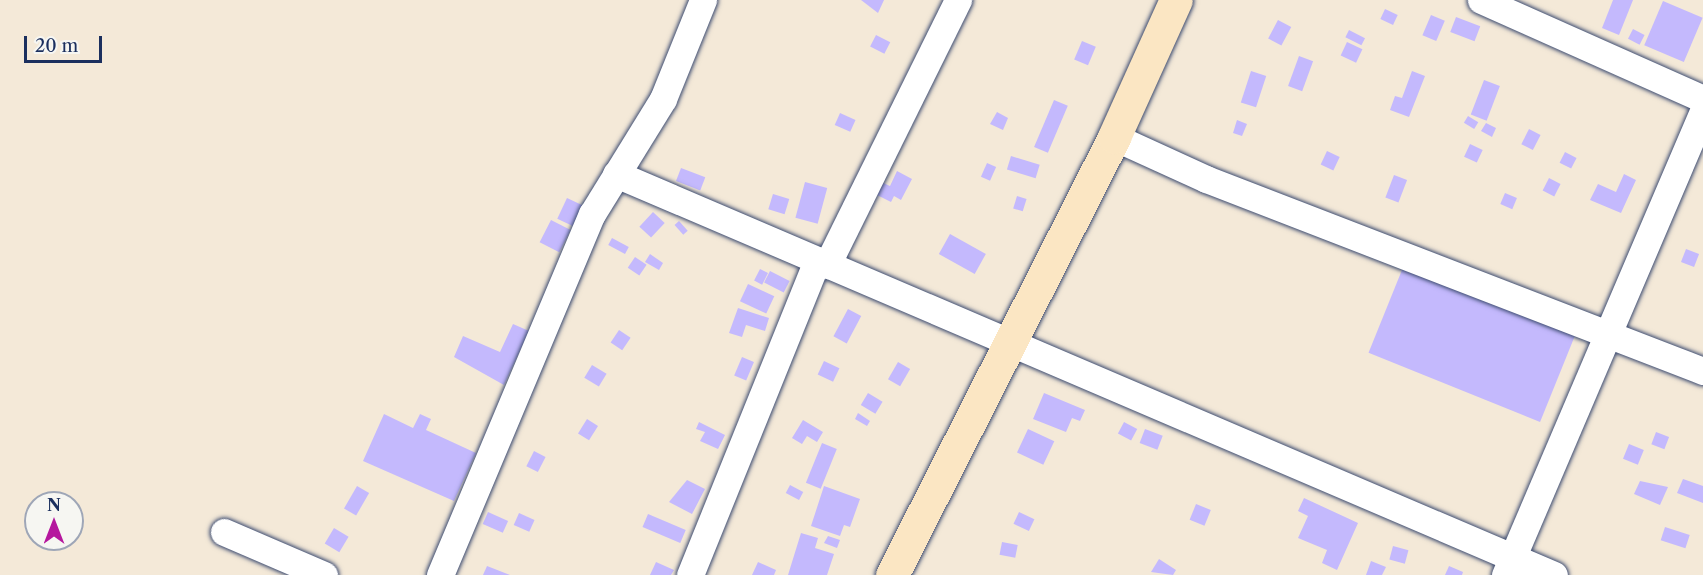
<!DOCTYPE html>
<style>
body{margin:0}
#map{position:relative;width:1703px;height:575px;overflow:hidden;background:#f4e9d8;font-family:"Libre Caslon Text",serif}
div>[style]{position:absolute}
.building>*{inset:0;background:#c4b9fd;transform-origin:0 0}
.roads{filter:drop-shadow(0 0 2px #3c4b70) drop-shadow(0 0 2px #3c4b70)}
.street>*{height:27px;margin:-13.5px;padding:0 13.5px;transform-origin:13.5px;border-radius:13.5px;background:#fff}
.secondary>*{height:33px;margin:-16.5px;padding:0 16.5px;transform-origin:16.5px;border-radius:16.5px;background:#fbe6c3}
span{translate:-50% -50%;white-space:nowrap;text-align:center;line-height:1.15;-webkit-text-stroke:6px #f6f6f2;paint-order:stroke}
.north{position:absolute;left:24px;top:491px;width:60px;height:60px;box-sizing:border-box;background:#f6f6f2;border:2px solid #9ea6b7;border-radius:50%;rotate:0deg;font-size:16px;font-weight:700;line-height:24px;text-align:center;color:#1b2f5e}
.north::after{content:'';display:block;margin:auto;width:21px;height:27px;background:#b5179e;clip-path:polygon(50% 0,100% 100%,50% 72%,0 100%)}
.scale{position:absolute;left:24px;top:36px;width:78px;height:27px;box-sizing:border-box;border:3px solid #1b2f5e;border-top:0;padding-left:8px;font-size:18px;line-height:21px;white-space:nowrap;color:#1b2f5e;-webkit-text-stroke:4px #f6f6f2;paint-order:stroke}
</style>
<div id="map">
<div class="building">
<i style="clip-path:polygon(861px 0,884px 0,878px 13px)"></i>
<i style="clip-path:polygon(1613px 0,1633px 0,1619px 35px,1602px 28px)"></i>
<i style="left:1663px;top:1px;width:43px;height:48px;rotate:23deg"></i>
<i style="left:1385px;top:9px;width:14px;height:11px;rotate:25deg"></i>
<i style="left:1431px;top:15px;width:15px;height:22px;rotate:23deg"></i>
<i style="left:1456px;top:17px;width:26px;height:16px;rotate:21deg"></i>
<i style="left:1278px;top:20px;width:15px;height:21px;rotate:28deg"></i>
<i style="left:1633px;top:29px;width:13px;height:11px;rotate:27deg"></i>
<i style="left:1349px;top:30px;width:18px;height:8px;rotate:27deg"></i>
<i style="left:876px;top:35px;width:16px;height:13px;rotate:27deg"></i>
<i style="left:1082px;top:41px;width:15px;height:20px;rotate:23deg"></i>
<i style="left:1347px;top:42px;width:17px;height:15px;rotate:25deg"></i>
<i style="left:1299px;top:56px;width:15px;height:32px;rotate:20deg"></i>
<i style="left:1251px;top:71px;width:16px;height:33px;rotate:18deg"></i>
<i style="clip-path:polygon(1412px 71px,1425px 76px,1409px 117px,1390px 110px,1395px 96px,1402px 98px)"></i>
<i style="left:1484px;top:80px;width:17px;height:37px;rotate:21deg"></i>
<i style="left:1054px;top:100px;width:15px;height:51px;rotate:23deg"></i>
<i style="clip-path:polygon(997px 112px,1008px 118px,1003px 130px,990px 124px)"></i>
<i style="left:840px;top:113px;width:17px;height:13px;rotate:24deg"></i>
<i style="left:1468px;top:116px;width:12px;height:8px;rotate:31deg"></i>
<i style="clip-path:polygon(1237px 120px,1247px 124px,1242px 136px,1233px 133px)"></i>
<i style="clip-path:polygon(1486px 123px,1496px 128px,1492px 137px,1481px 131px)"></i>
<i style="left:1529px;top:129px;width:13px;height:17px;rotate:27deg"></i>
<i style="left:1470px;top:144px;width:14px;height:14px;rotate:25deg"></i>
<i style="left:1327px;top:151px;width:14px;height:15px;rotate:25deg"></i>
<i style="left:1565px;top:152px;width:13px;height:12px;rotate:27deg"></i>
<i style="left:1011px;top:156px;width:30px;height:14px;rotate:17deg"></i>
<i style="left:987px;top:163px;width:10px;height:15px;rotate:24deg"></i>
<i style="left:681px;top:168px;width:26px;height:14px;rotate:21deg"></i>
<i style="clip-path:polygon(897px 171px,912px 179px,901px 200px,894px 196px,891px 202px,873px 193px,879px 181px,890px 186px)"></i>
<i style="clip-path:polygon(1624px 174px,1636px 180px,1621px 213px,1590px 200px,1598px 184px,1616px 192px)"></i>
<i style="left:1394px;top:175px;width:14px;height:24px;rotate:21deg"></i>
<i style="left:1549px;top:178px;width:13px;height:14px;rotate:27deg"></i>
<i style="left:805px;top:182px;width:23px;height:37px;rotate:15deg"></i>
<i style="left:1505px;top:193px;width:13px;height:12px;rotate:23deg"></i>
<i style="left:773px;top:194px;width:17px;height:16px;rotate:17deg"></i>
<i style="left:1017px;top:196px;width:10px;height:13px;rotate:17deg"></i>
<i style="left:567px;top:198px;width:17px;height:23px;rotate:25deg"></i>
<i style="left:653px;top:212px;width:16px;height:20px;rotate:43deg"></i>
<i style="left:551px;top:220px;width:22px;height:25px;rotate:27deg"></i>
<i style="left:679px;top:221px;width:13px;height:6px;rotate:48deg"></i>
<i style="left:950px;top:234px;width:41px;height:23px;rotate:29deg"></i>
<i style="left:612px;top:238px;width:19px;height:8px;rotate:28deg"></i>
<i style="left:1686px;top:249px;width:14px;height:14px;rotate:21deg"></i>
<i style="clip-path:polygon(650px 254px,663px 263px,659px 270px,645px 262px)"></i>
<i style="left:635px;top:257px;width:14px;height:13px;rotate:34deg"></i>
<i style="left:1406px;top:260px;width:185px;height:100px;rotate:22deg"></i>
<i style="left:760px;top:269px;width:9px;height:13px;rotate:27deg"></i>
<i style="left:770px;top:271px;width:22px;height:13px;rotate:27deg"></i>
<i style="left:748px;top:284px;width:29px;height:19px;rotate:25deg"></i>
<i style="clip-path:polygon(738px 308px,769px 318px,765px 331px,746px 325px,742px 337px,729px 333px)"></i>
<i style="left:848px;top:309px;width:15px;height:31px;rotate:28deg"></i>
<i style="clip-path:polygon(513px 324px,529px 331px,504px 385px,454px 357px,463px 336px,500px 352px)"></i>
<i style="left:619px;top:330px;width:14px;height:15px;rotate:34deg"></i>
<i style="left:742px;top:357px;width:13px;height:20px;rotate:23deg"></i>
<i style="left:824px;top:361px;width:17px;height:15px;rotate:25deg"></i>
<i style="left:898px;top:362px;width:14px;height:20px;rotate:30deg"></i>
<i style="left:592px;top:365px;width:17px;height:15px;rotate:31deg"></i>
<i style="left:868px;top:393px;width:17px;height:14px;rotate:31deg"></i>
<i style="clip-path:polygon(1044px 393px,1085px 410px,1080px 421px,1072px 418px,1066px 432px,1033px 419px)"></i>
<i style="clip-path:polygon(858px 413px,870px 421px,867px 426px,855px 419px)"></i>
<i style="clip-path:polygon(384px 414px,413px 428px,420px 414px,431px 419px,426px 430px,476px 453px,454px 501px,363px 461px)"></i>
<i style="left:587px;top:419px;width:13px;height:17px;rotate:32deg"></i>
<i style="clip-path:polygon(803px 420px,823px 432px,817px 442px,807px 436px,802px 444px,792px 438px)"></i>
<i style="clip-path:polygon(699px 422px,725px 435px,718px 449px,700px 441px,705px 432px,696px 429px)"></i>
<i style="left:1124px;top:422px;width:15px;height:13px;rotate:28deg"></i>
<i style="left:1028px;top:429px;width:29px;height:26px;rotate:25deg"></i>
<i style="left:1145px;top:429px;width:19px;height:15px;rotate:21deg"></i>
<i style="left:1656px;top:432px;width:14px;height:13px;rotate:21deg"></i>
<i style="left:822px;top:443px;width:16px;height:43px;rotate:22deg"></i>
<i style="left:1629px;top:444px;width:16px;height:16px;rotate:22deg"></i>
<i style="left:534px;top:451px;width:13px;height:17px;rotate:27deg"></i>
<i style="clip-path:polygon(1683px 479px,1703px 486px,1703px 503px,1677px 493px)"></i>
<i style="clip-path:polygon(687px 480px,705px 489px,692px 514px,669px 502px)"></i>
<i style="clip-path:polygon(1640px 481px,1668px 487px,1660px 505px,1634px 494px)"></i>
<i style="left:790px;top:485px;width:15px;height:9px;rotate:28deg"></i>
<i style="left:357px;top:486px;width:14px;height:26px;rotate:30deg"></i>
<i style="clip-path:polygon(824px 486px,860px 499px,850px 527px,844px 525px,840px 536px,811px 526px)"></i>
<i style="clip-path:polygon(1304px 498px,1358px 523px,1337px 570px,1322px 563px,1327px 550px,1298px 538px,1308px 516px,1298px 511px)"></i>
<i style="left:1196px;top:504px;width:16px;height:17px;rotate:22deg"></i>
<i style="left:488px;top:512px;width:22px;height:13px;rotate:24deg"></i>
<i style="left:1019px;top:512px;width:17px;height:13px;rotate:25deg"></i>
<i style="left:519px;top:513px;width:17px;height:13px;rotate:24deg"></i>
<i style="left:648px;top:514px;width:41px;height:14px;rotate:23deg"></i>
<i style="left:1665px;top:527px;width:26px;height:14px;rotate:18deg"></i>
<i style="left:334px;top:528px;width:17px;height:18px;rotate:31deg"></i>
<i style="clip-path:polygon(801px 533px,818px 538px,815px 548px,834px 554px,827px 575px,788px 575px)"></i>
<i style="clip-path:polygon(828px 536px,840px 540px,837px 548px,824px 543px)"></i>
<i style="left:1002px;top:542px;width:16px;height:13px;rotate:11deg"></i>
<i style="left:1393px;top:546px;width:16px;height:14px;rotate:15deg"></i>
<i style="clip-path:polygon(1159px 559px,1176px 570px,1173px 575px,1151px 572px)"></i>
<i style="clip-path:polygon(1371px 561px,1386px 567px,1382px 575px,1366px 575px)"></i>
<i style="clip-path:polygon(656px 562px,674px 570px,671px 575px,650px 575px)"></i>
<i style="clip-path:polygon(758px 562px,776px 570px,774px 575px,752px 575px)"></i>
<i style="clip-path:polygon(487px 566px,510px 575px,483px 575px)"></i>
<i style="clip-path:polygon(1449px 566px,1463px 572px,1462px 575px,1445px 575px)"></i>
</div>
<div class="roads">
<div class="street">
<i style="left:1481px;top:0;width:243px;rotate:24deg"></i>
<i style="left:1114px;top:137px;width:101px;rotate:24.5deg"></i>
<i style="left:1206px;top:179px;width:533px;rotate:21.12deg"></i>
<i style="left:616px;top:174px;width:1020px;rotate:23.15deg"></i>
<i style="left:827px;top:265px;width:296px;rotate:-63.7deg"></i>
<i style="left:224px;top:532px;width:109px;rotate:23.3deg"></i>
<i style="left:440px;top:575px;width:392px;rotate:-67.2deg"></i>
<i style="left:592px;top:214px;width:135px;rotate:-58.3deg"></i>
<i style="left:663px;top:99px;width:107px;rotate:-68deg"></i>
<i style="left:690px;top:575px;width:339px;rotate:-68deg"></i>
<i style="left:1505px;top:575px;width:504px;rotate:-66.89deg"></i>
</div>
<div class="secondary">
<i style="left:892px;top:575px;width:491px;rotate:-63.1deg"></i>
<i style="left:1114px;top:137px;width:150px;rotate:-65.7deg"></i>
</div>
</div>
<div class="north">N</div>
<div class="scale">20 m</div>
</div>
